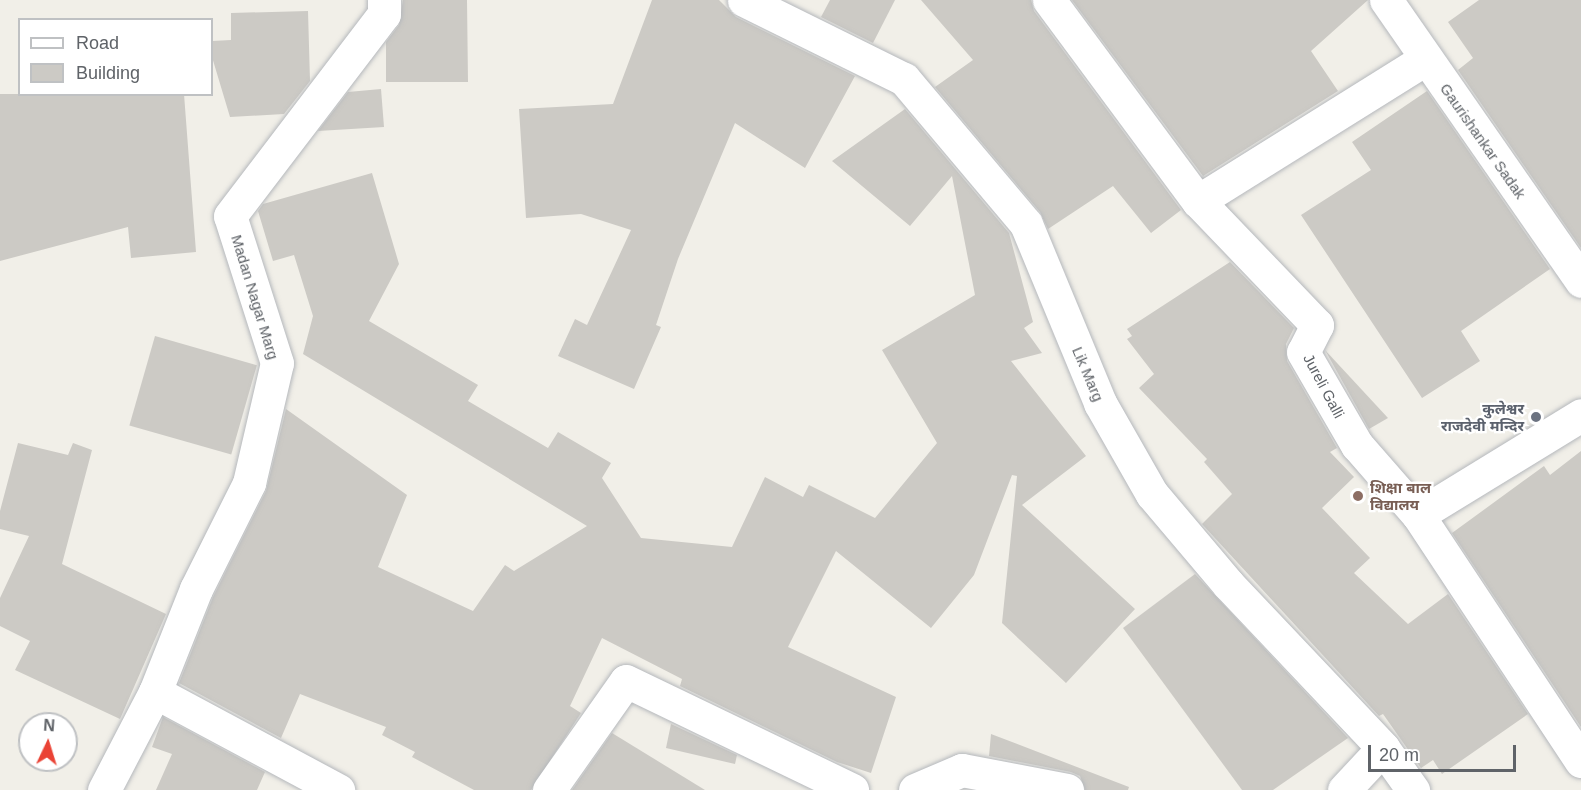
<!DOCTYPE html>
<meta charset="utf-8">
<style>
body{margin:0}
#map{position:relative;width:1581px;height:790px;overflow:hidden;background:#f1efe8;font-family:Arial,"Noto Sans Devanagari",sans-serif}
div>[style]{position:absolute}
.building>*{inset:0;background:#cccac5;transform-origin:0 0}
.roads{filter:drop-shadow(0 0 2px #b5b8bc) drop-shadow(0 0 2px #b5b8bc)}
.minor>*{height:33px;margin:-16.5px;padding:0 16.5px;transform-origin:16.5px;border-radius:16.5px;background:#fff}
.dots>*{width:16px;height:16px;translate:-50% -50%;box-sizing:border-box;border:3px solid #fff;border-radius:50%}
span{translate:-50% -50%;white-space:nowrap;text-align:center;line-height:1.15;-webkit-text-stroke:4.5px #fff;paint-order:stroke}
.street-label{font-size:15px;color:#5f6368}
.worship-label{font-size:15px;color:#5b616d;font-weight:700}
.right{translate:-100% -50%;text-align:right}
.education-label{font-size:15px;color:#785e54;font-weight:700}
.left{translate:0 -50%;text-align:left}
.legend{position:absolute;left:18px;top:18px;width:195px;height:78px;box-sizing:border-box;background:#fff;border:2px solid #bfc1c3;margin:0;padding:8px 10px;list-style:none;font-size:18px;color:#5f6368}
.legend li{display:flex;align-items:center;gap:12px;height:30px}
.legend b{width:30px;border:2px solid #bfc1c3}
.north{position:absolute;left:18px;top:712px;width:60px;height:60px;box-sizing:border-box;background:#fff;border:2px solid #bfc1c3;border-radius:50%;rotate:4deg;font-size:16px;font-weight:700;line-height:24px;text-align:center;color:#5f6368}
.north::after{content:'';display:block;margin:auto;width:21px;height:27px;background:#ea4335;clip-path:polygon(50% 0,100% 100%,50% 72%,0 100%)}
.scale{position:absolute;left:1368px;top:745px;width:148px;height:27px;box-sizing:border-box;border:3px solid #5f6368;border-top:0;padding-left:8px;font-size:18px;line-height:21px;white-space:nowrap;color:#5f6368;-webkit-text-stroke:4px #fff;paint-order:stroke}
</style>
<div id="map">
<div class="building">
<i style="clip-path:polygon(403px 0,467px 0,468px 82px,386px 82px,386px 42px,399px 25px)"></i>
<i style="clip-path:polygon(652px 0,719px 0,736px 17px,855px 76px,805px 168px,735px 123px,678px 259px,656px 325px,661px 327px,634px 389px,558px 356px,575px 319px,587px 325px,631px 230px,581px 214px,526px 218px,519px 109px,613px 104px)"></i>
<i style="clip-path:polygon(830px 0,895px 0,873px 43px,821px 17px)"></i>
<i style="clip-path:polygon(921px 0,1031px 0,1034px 11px,1181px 210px,1151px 233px,1113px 186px,1048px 229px,1040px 212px,935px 87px,973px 60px)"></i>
<i style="clip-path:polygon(1072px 0,1368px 0,1311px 51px,1338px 91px,1203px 176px)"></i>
<i style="clip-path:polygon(1479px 0,1581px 0,1581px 248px,1458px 70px,1473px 58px,1448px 22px)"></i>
<i style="clip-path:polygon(308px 11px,310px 81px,284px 114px,230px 117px,212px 57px,212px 41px,231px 40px,231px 13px)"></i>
<i style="clip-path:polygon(381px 89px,384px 127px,318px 131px,348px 92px)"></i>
<i style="clip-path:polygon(1427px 91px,1550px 269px,1461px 331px,1480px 361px,1422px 398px,1301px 215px,1371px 170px,1352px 142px)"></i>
<i style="clip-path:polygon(0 94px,184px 94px,196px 252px,131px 258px,128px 227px,0 261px)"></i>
<i style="clip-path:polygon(905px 109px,1009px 233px,1033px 322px,1024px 328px,1042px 353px,1011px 361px,1086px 456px,1022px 505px,1135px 609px,1066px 683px,1002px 623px,1017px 476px,1012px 475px,974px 575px,931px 628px,836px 551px,788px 647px,896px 697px,871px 773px,837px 762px,680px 686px,682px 679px,602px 638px,570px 706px,581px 713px,531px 790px,474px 790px,412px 757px,415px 752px,382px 735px,386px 727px,300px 694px,281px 738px,179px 683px,213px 597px,266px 491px,286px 409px,407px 495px,378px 567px,473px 611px,505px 565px,514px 571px,587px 526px,303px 354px,313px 316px,294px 255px,273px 261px,258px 211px,263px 204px,372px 173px,399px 264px,369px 321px,478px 385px,468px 401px,548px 448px,558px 432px,611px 463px,602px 478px,641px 538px,732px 547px,765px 477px,803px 497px,809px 485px,875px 518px,937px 443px,882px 350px,975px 295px,952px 176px,910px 226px,832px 161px)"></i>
<i style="clip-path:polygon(1230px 262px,1294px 328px,1286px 344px,1287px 361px,1337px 448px,1330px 452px,1354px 477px,1322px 508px,1370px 558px,1354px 573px,1408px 624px,1448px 594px,1528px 714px,1442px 774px,1433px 760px,1421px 768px,1383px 714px,1379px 716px,1202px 524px,1232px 494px,1204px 462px,1207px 459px,1139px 388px,1154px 374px,1127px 339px,1132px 336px,1127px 329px)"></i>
<i style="left:155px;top:336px;width:106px;height:93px;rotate:16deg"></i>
<i style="clip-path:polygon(1325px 350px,1388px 418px,1369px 429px)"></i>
<i style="clip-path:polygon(18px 443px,68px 455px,73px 443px,92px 450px,62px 564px,166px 614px,120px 719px,15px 670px,30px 641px,0 626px,0 598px,29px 536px,0 529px,0 511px)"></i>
<i style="clip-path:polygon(1581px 451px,1581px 727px,1452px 533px,1544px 466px,1550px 475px)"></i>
<i style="clip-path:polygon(1195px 574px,1348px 738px,1273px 790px,1242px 790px,1123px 628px)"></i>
<i style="clip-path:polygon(163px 717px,265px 772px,257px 790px,156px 790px,172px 754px,152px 747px)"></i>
<i style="clip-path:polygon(671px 724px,737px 755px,735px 764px,666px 748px)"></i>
<i style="clip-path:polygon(612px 733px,705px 790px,572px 790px)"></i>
<i style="clip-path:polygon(991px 734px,1129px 787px,1128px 790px,1085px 790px,1080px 776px,1071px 772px,989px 756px)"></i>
</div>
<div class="roads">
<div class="minor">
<i style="left:744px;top:0;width:178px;rotate:26.3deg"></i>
<i style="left:904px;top:79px;width:189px;rotate:49.9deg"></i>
<i style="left:1026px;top:224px;width:194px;rotate:67.5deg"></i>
<i style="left:1100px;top:403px;width:105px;rotate:60.3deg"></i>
<i style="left:1152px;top:494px;width:118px;rotate:49.8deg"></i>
<i style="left:1228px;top:584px;width:226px;rotate:46.6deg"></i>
<i style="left:1383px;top:748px;width:52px;rotate:54.5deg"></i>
<i style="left:1049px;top:0;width:250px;rotate:53.5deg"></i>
<i style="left:1198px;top:201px;width:172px;rotate:46.2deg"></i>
<i style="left:1317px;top:325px;width:30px;rotate:117deg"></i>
<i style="left:1303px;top:352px;width:108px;rotate:59.9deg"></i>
<i style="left:1357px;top:445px;width:93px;rotate:48.9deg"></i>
<i style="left:1418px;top:515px;width:295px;rotate:56.5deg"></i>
<i style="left:1386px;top:0;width:342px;rotate:55.2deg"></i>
<i style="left:1198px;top:201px;width:268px;rotate:-32deg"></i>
<i style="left:1418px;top:515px;width:191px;rotate:-31.5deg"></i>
<i style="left:155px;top:692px;width:208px;rotate:28.2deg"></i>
<i style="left:104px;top:790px;width:110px;rotate:-62.5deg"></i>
<i style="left:155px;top:692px;width:111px;rotate:-68.3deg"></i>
<i style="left:196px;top:589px;width:119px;rotate:-63.4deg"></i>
<i style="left:249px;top:483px;width:123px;rotate:-76.9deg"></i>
<i style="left:277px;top:363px;width:154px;rotate:-107.7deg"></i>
<i style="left:230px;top:216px;width:254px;rotate:-52.7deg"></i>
<i style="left:384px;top:14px;width:14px;rotate:-90deg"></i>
<i style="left:549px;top:790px;width:133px;rotate:-54.8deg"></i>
<i style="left:626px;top:681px;width:251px;rotate:25.7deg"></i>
<i style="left:915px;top:790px;width:51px;rotate:-23.1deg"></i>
<i style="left:962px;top:770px;width:107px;rotate:10.8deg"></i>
<i style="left:1344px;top:790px;width:57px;rotate:-47.1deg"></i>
</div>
</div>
<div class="dots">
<i style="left:1536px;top:417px;background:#6b7280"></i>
<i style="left:1358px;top:496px;background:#8d6e63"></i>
</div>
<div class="street-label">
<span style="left:1483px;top:141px;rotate:55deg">Gaurishankar Sadak</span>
<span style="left:255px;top:297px;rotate:73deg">Madan Nagar Marg</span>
<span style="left:1088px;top:374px;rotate:67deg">Lik Marg</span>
<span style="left:1324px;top:386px;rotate:62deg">Jureli Galli</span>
</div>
<div class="worship-label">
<span class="right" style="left:1524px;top:417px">कुलेश्वर<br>राजदेवी मन्दिर</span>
</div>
<div class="education-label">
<span class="left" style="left:1370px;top:496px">शिक्षा बाल<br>विद्यालय</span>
</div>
<ul class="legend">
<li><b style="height:8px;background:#fff"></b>Road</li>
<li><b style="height:16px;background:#cccac5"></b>Building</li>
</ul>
<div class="north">N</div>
<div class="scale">20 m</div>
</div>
